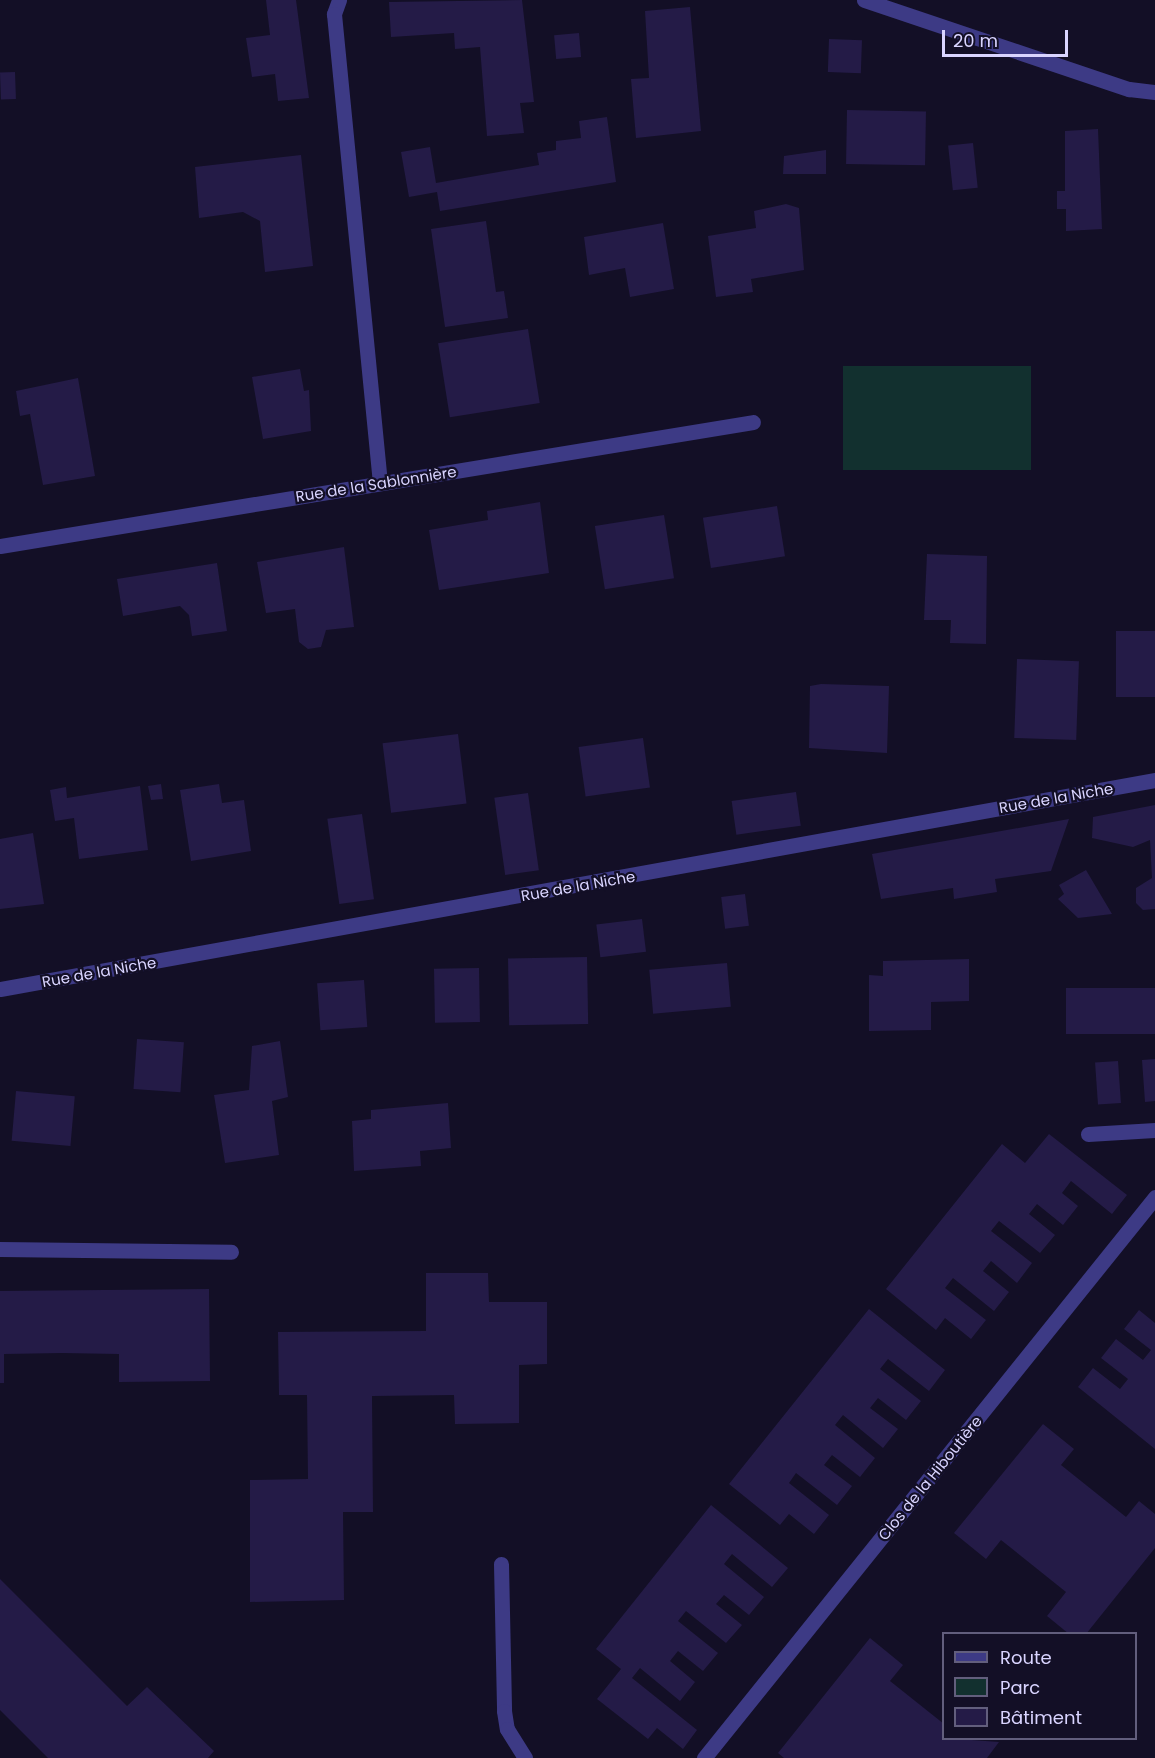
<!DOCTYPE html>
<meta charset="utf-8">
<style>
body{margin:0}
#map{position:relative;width:1155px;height:1758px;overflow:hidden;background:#130f26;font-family:Poppins,sans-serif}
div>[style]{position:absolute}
.green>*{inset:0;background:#12302f;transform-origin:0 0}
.building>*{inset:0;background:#241b47;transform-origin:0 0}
.service>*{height:15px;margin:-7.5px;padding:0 7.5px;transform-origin:7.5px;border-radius:7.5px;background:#3d3a85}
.minor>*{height:15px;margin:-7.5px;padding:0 7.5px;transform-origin:7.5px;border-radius:7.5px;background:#3d3a85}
.tertiary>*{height:15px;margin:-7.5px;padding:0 7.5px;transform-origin:7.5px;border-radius:7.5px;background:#3d3a85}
span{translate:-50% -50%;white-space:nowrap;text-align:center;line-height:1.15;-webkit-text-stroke:4.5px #130f26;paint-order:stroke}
.street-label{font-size:15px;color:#d9d4ff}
.legend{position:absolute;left:942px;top:1632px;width:195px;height:108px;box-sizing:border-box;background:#130f26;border:2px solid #625e7d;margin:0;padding:8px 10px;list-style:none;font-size:18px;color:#d9d4ff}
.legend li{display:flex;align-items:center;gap:12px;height:30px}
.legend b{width:30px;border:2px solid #625e7d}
.scale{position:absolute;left:942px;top:30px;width:126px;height:27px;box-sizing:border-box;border:3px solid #d9d4ff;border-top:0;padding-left:8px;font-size:18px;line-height:21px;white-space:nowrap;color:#d9d4ff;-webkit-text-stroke:4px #130f26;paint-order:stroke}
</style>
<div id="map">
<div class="green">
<i style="left:1031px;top:366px;width:104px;height:188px;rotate:90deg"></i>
</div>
<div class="building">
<i style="clip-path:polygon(266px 0,296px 0,309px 98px,278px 101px,275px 74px,252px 77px,246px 38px,270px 35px)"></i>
<i style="clip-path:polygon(522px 0,534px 102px,520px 103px,524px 133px,487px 136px,480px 47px,455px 49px,454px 33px,391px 37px,389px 2px)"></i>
<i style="clip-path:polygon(690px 7px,701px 131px,636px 138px,631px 79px,649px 78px,645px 11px)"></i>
<i style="left:579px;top:33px;width:24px;height:25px;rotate:85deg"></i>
<i style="left:829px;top:39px;width:33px;height:33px;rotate:2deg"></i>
<i style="left:15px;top:72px;width:27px;height:15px;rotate:88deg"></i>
<i style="left:847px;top:110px;width:79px;height:54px;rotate:1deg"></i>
<i style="clip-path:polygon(607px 117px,616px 182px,440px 211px,437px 192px,409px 197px,401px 152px,430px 147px,436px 183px,539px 165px,537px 153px,556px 150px,556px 141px,581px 138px,579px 121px)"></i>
<i style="clip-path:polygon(1098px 129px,1102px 229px,1066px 231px,1066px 209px,1057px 209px,1057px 191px,1065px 191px,1065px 131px)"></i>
<i style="left:973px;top:143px;width:45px;height:25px;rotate:84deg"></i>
<i style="clip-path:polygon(826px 150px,826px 174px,783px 174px,784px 156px)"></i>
<i style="clip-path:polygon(301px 155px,313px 266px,265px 272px,260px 221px,243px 212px,199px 218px,195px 167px)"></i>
<i style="clip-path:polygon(786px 204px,799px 208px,804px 270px,751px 279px,753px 292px,716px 297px,708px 236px,756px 228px,754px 211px)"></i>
<i style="clip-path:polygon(486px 221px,496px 292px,504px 291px,508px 318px,445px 327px,431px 229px)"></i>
<i style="clip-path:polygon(663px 223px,674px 289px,630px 297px,625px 268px,589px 275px,584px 237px)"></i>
<i style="left:528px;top:329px;width:75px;height:91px;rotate:81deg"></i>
<i style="clip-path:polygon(300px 369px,304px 391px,309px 390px,311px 431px,263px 439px,252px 377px)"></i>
<i style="clip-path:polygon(78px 378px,95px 476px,43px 485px,30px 414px,20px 416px,16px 391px)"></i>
<i style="clip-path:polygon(540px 502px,549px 573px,439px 590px,429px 530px,488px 520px,487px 511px)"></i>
<i style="left:777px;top:506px;width:51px;height:75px;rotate:81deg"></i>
<i style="left:664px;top:515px;width:64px;height:70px;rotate:81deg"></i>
<i style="clip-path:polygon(344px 547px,354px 627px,326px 630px,321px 647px,308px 649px,299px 642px,295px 609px,266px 613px,257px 562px)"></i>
<i style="clip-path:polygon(927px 554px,987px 556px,986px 644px,950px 643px,951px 620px,924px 620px)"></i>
<i style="clip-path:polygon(217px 563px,227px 631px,192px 636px,189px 615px,180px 606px,123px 616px,117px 579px)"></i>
<i style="left:1155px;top:631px;width:66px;height:39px;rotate:90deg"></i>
<i style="left:1017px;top:659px;width:62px;height:79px;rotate:2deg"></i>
<i style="clip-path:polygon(821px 684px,889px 686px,887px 753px,809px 748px,810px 686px)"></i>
<i style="left:458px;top:734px;width:70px;height:76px;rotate:83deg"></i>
<i style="left:643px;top:738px;width:50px;height:65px;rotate:82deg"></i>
<i style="clip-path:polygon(161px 784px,163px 799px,151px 800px,148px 786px)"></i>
<i style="clip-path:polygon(219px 784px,222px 803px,244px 800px,251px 851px,191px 861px,180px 790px)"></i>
<i style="clip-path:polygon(140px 786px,148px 850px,79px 859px,74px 818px,55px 821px,50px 790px,66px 787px,67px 798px)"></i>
<i style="left:796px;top:792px;width:34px;height:65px;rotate:82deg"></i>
<i style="left:528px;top:793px;width:78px;height:34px;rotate:82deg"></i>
<i style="clip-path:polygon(1155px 805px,1155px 909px,1143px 910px,1136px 903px,1136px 888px,1152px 878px,1150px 840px,1133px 847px,1092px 838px,1093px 817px)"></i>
<i style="left:362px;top:814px;width:86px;height:35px;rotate:82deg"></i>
<i style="clip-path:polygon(1069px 819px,1051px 871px,995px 879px,997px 892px,954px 899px,953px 888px,881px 899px,872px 854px)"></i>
<i style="clip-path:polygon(33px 833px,44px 904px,0 909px,0 839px)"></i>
<i style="clip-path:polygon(1086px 870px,1112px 914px,1078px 918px,1058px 899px,1064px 894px,1059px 885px)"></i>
<i style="left:745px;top:894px;width:32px;height:24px;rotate:83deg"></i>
<i style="left:642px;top:919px;width:33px;height:46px;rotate:83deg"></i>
<i style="left:587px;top:957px;width:67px;height:79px;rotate:89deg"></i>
<i style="clip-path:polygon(969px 959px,969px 1001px,931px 1002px,931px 1030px,869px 1031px,869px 975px,883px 976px,883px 961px)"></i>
<i style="left:727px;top:963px;width:44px;height:78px;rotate:85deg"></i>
<i style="left:479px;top:968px;width:54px;height:45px;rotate:89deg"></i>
<i style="left:364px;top:980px;width:47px;height:47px;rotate:86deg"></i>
<i style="left:1155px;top:988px;width:46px;height:89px;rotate:90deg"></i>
<i style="left:137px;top:1039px;width:47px;height:50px;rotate:4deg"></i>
<i style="clip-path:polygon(280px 1041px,288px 1097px,272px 1101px,279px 1155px,225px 1163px,214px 1095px,249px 1090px,252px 1046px)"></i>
<i style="clip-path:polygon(1155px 1059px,1155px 1101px,1145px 1102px,1142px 1060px)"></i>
<i style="left:1118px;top:1061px;width:42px;height:23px;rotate:86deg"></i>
<i style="left:16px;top:1091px;width:59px;height:50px;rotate:5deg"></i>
<i style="clip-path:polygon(448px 1103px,451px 1148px,420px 1151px,421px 1166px,354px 1171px,352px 1121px,371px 1119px,371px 1110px)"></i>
<i style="clip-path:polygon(1049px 1134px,1127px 1195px,1112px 1214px,1071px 1181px,1062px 1193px,1078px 1206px,1063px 1225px,1037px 1204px,1029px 1214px,1055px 1235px,1040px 1253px,999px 1221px,991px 1231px,1032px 1263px,1017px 1283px,991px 1261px,983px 1271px,1009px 1292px,994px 1311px,953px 1278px,945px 1288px,986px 1320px,971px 1339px,945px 1318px,936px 1330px,886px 1289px,1002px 1144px,1025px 1163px)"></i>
<i style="clip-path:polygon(426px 1273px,488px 1273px,489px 1302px,547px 1302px,547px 1364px,519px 1365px,519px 1423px,455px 1424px,454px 1395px,372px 1396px,373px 1512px,343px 1512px,344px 1600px,250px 1602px,250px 1480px,308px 1479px,307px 1395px,279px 1395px,278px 1332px,426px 1331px)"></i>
<i style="clip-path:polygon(209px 1289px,210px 1381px,119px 1382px,119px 1354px,62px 1353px,4px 1354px,4px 1383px,0 1383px,0 1291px)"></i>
<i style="clip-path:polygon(869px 1309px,945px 1370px,929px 1391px,888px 1359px,880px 1369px,921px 1401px,906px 1420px,878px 1398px,870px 1408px,898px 1429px,883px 1448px,843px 1415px,835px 1425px,875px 1458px,860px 1477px,832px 1455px,824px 1465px,852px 1486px,837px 1505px,796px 1473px,789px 1483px,829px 1515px,814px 1534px,789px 1514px,780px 1525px,729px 1484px)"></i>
<i style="clip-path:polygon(1139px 1310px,1155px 1323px,1155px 1449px,1078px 1387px,1093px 1368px,1120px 1389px,1128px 1379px,1101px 1358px,1116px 1339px,1143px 1360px,1151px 1350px,1124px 1329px)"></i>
<i style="clip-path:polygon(1043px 1424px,1074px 1449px,1061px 1465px,1126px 1517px,1139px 1501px,1155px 1514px,1155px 1548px,1086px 1634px,1069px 1634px,1047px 1616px,1066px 1592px,1001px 1540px,986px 1559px,954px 1533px)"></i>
<i style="clip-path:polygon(711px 1505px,788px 1568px,772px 1587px,732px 1554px,724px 1564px,764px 1597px,749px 1615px,724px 1595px,716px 1604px,742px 1625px,726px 1643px,686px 1611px,678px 1621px,718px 1653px,703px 1671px,678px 1651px,670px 1661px,695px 1682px,680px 1701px,640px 1668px,632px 1678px,697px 1730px,683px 1749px,657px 1728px,648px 1739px,597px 1699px,621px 1669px,596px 1649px)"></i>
<i style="clip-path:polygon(0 1579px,127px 1706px,147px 1687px,214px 1751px,208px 1758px,48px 1758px,0 1710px)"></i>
<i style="clip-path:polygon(870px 1638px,903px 1665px,890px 1681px,944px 1724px,944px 1738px,999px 1742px,987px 1758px,784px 1758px,778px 1753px)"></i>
</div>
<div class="service">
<i style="left:0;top:1249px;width:231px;rotate:0.7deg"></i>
<i style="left:501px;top:1564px;width:147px;rotate:88.8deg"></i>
<i style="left:504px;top:1711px;width:18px;rotate:81deg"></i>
<i style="left:507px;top:1729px;width:34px;rotate:58deg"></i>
</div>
<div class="minor">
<i style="left:339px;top:0;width:15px;rotate:110deg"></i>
<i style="left:334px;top:14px;width:471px;rotate:84.4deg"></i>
<i style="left:0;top:546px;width:763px;rotate:-9.35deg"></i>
<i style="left:0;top:989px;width:1174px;rotate:-10.26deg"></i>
<i style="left:1088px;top:1134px;width:67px;rotate:-3.4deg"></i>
<i style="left:704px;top:1758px;width:720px;rotate:-51.2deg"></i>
</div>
<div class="tertiary">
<i style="left:864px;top:0;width:280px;rotate:18.6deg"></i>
<i style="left:1129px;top:89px;width:26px;rotate:7deg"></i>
</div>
<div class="street-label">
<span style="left:376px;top:484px;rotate:-9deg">Rue de la Sablonnière</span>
<span style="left:1056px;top:798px;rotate:-10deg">Rue de la Niche</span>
<span style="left:578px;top:886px;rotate:-10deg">Rue de la Niche</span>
<span style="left:99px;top:972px;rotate:-10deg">Rue de la Niche</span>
<span style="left:930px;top:1478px;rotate:-51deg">Clos de la Hiboutière</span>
</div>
<ul class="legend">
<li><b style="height:8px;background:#3d3a85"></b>Route</li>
<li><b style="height:16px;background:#12302f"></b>Parc</li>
<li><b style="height:16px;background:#241b47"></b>Bâtiment</li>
</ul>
<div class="scale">20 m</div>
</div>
